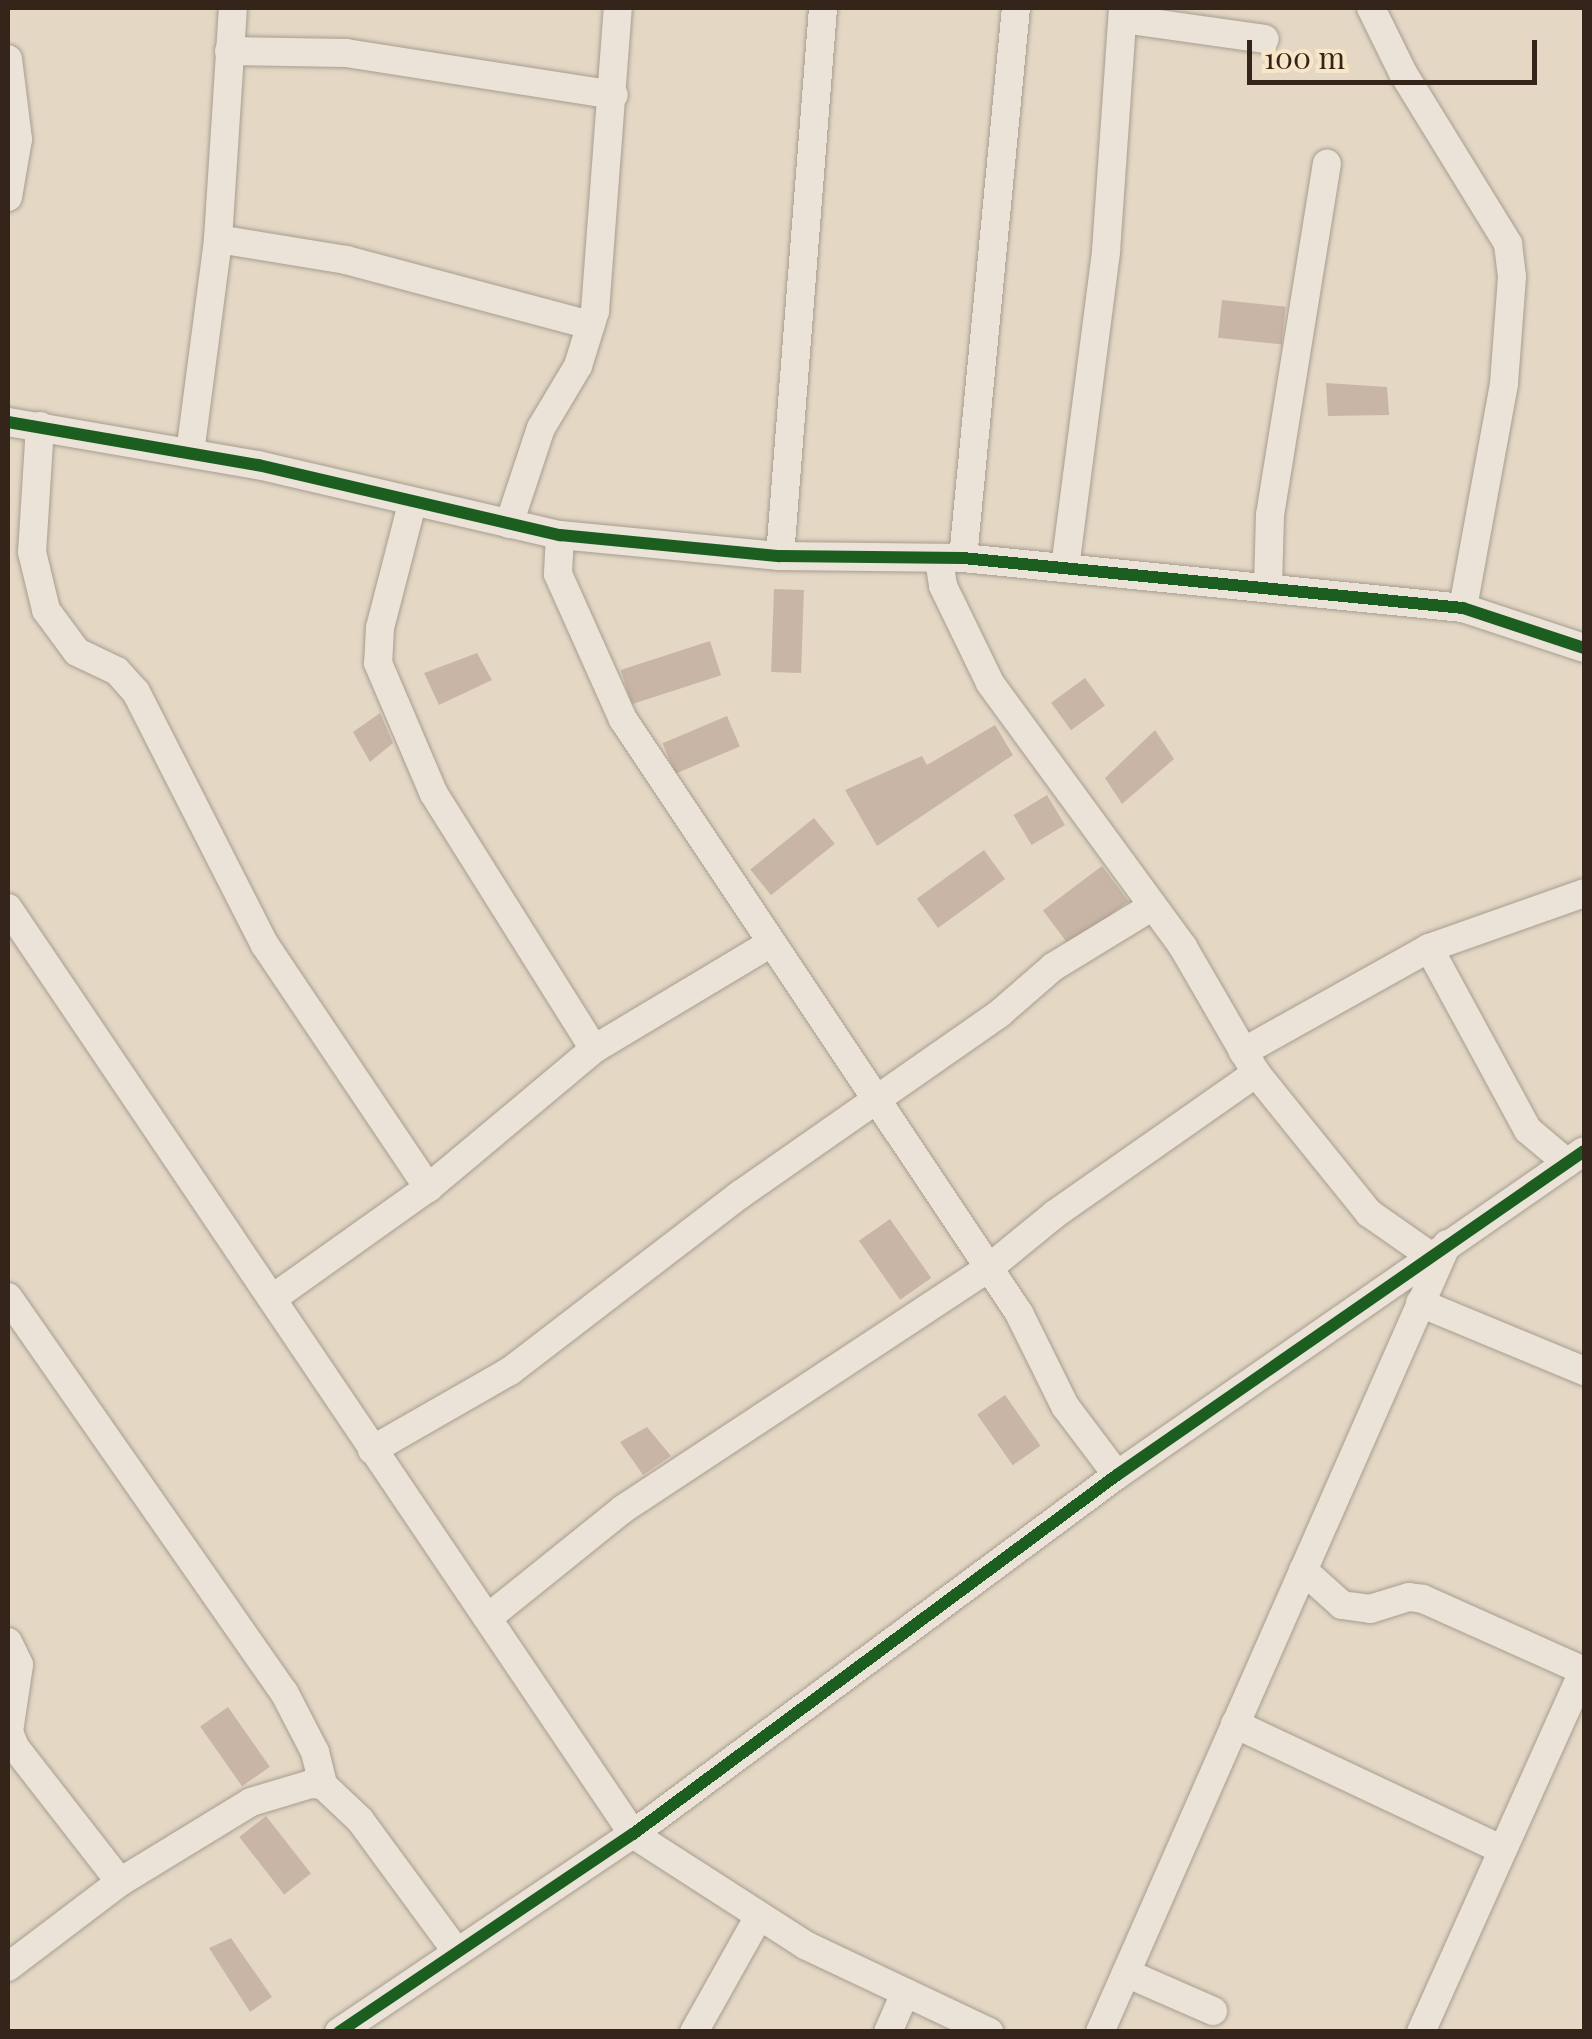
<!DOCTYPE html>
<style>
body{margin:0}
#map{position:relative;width:1592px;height:2039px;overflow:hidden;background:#e4d8c5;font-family:"Playfair Display",serif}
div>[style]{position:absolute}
.building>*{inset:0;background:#c8b5a6;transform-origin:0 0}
.roads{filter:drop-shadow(0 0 2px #a89d90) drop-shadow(0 0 2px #a89d90)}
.minor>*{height:28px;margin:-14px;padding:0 14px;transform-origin:14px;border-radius:14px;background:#ebe3d8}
.cycleway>*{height:12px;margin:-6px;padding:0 6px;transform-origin:6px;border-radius:6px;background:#1b5e20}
span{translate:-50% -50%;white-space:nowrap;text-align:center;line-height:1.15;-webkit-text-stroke:8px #f8e6c8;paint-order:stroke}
.frame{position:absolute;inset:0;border:10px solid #352419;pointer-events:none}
.scale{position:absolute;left:1247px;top:40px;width:290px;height:45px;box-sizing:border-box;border:5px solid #352419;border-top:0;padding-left:12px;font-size:30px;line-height:35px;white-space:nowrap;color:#352419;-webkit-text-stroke:8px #f8e6c8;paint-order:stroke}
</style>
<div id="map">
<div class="building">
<i style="left:1222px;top:300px;width:64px;height:38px;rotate:6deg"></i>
<i style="clip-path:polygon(1326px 383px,1387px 387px,1389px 415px,1328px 416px)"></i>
<i style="left:774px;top:589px;width:30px;height:83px;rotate:2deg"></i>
<i style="left:710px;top:641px;width:36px;height:94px;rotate:72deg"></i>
<i style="clip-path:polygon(477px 653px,492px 680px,439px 705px,424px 673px)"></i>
<i style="left:1085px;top:678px;width:34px;height:42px;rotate:54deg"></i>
<i style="clip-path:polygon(380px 713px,393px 743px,370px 762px,353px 732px)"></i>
<i style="left:727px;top:716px;width:33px;height:70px;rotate:67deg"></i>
<i style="clip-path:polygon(995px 725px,1013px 755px,877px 846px,845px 790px,922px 756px,927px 765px)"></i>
<i style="clip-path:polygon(1155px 730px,1174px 759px,1122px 804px,1105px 778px)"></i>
<i style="left:1047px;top:795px;width:35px;height:39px;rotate:59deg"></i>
<i style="left:814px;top:818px;width:33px;height:82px;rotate:51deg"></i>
<i style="left:984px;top:850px;width:36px;height:83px;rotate:54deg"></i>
<i style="left:1102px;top:866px;width:44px;height:74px;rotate:53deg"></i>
<i style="left:890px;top:1219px;width:72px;height:38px;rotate:55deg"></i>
<i style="left:1005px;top:1395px;width:62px;height:34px;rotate:55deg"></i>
<i style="clip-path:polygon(647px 1427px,671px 1456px,643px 1475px,620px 1442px)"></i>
<i style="left:228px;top:1707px;width:73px;height:34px;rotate:55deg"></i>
<i style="left:266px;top:1816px;width:73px;height:34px;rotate:52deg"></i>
<i style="clip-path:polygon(231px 1938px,272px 1997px,250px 2012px,209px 1948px)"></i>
</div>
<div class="roads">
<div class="minor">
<i style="left:1371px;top:8px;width:72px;rotate:63.8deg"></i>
<i style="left:1403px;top:73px;width:201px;rotate:58.4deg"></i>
<i style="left:1508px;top:244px;width:33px;rotate:83deg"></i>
<i style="left:1512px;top:277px;width:107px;rotate:94.3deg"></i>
<i style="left:1504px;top:384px;width:228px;rotate:100.4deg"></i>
<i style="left:1124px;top:19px;width:142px;rotate:8.1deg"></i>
<i style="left:229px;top:51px;width:117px;rotate:1deg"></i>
<i style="left:346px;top:53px;width:271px;rotate:8.9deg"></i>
<i style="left:8px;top:59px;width:81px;rotate:82.9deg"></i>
<i style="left:18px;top:139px;width:59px;rotate:99.8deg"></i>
<i style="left:218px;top:239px;width:130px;rotate:9.3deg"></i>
<i style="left:346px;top:260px;width:253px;rotate:14.9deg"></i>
<i style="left:8px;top:422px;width:254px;rotate:9.8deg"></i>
<i style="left:258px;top:465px;width:310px;rotate:13.1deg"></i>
<i style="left:560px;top:535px;width:221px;rotate:5.5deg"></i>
<i style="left:780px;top:556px;width:183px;rotate:0.6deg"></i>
<i style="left:963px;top:558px;width:502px;rotate:5.71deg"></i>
<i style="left:1463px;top:608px;width:127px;rotate:18.3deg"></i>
<i style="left:40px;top:426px;width:126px;rotate:93.6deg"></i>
<i style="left:32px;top:552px;width:60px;rotate:76.4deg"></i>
<i style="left:46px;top:610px;width:52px;rotate:53.6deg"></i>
<i style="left:77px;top:652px;width:44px;rotate:25.4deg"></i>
<i style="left:117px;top:671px;width:28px;rotate:48deg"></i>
<i style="left:136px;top:692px;width:284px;rotate:63deg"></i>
<i style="left:265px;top:945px;width:293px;rotate:56.1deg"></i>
<i style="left:190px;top:453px;width:216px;rotate:-82.5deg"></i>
<i style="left:218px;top:239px;width:231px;rotate:-86.3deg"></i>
<i style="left:412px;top:504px;width:128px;rotate:104.5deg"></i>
<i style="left:380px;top:628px;width:35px;rotate:93deg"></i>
<i style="left:378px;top:663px;width:142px;rotate:66.9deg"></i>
<i style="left:434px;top:794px;width:301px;rotate:57.9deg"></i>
<i style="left:509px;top:524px;width:101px;rotate:-71.6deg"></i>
<i style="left:541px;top:428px;width:72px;rotate:-59.2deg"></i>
<i style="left:578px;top:366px;width:58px;rotate:-72.8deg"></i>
<i style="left:595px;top:311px;width:304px;rotate:-85.7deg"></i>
<i style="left:560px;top:535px;width:39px;rotate:93deg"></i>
<i style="left:558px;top:574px;width:159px;rotate:65.9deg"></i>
<i style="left:623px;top:719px;width:714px;rotate:56.31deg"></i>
<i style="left:1019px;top:1313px;width:104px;rotate:63.7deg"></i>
<i style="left:1065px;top:1406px;width:86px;rotate:53deg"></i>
<i style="left:780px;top:556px;width:550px;rotate:-85.51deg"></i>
<i style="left:963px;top:558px;width:553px;rotate:-84.5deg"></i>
<i style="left:939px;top:560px;width:26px;rotate:81deg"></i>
<i style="left:943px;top:586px;width:108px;rotate:64.1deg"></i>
<i style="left:990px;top:683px;width:327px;rotate:53.8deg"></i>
<i style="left:1183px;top:947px;width:146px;rotate:59.9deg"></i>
<i style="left:1256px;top:1073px;width:180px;rotate:51.1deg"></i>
<i style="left:1369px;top:1213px;width:73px;rotate:35deg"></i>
<i style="left:1065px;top:568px;width:320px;rotate:-82.6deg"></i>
<i style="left:1106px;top:251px;width:244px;rotate:-86deg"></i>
<i style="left:1268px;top:586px;width:71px;rotate:-88.4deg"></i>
<i style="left:1270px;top:515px;width:356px;rotate:-80.8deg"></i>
<i style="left:8px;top:908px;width:1117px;rotate:55.98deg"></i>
<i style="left:633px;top:1834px;width:205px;rotate:32.8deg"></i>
<i style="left:805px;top:1945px;width:204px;rotate:25.3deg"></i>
<i style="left:1429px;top:948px;width:207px;rotate:61.5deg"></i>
<i style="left:1528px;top:1130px;width:51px;rotate:40.2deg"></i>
<i style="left:1243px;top:1052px;width:213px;rotate:-29.2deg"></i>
<i style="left:1429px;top:948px;width:164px;rotate:-19.5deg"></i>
<i style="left:8px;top:1297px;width:482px;rotate:55.1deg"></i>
<i style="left:284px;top:1692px;width:68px;rotate:62.7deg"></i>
<i style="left:315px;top:1752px;width:34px;rotate:76deg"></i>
<i style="left:273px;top:1298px;width:190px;rotate:-35.4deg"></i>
<i style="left:428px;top:1188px;width:217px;rotate:-39.9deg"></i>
<i style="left:594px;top:1049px;width:206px;rotate:-30.9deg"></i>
<i style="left:1420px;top:1303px;width:178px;rotate:22.5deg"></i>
<i style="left:372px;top:1450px;width:159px;rotate:-29.8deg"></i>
<i style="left:510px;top:1371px;width:291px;rotate:-37.5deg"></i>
<i style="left:741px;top:1194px;width:315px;rotate:-34.9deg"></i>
<i style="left:999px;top:1014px;width:72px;rotate:-41deg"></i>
<i style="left:1053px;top:967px;width:117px;rotate:-31.4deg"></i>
<i style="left:1303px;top:1570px;width:52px;rotate:41.9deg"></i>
<i style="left:1342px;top:1605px;width:28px;rotate:8deg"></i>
<i style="left:1370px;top:1609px;width:41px;rotate:-17.1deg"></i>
<i style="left:1409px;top:1597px;width:14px;rotate:8deg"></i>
<i style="left:1423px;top:1599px;width:176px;rotate:24.1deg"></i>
<i style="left:490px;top:1616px;width:171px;rotate:-38.8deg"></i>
<i style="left:623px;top:1509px;width:438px;rotate:-33.4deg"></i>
<i style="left:989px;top:1268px;width:85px;rotate:-39.3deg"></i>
<i style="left:1055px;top:1214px;width:246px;rotate:-35deg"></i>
<i style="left:8px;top:1642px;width:25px;rotate:64deg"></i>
<i style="left:19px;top:1665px;width:68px;rotate:98.5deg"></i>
<i style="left:9px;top:1732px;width:16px;rotate:68deg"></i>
<i style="left:15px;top:1747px;width:171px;rotate:52.1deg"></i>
<i style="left:1235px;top:1724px;width:292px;rotate:25.2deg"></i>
<i style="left:8px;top:1967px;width:141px;rotate:-37.2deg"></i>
<i style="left:120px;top:1882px;width:153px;rotate:-31.4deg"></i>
<i style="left:251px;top:1802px;width:63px;rotate:-16.7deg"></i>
<i style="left:311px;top:1784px;width:12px;rotate:5deg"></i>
<i style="left:323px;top:1785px;width:51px;rotate:43.4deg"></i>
<i style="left:360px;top:1820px;width:164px;rotate:53.7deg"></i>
<i style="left:1126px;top:1973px;width:95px;rotate:23.6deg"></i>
<i style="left:339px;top:2032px;width:354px;rotate:-34deg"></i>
<i style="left:633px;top:1834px;width:603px;rotate:-36.57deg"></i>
<i style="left:1117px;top:1475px;width:568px;rotate:-34.75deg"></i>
<i style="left:694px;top:2032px;width:133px;rotate:-60.7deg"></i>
<i style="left:888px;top:2032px;width:43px;rotate:-66.4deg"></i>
<i style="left:1100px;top:2032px;width:861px;rotate:-66.23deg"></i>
<i style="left:1421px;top:2032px;width:397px;rotate:-65.8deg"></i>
</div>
</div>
<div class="cycleway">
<i style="left:8px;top:422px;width:254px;rotate:9.8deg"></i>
<i style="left:258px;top:465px;width:310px;rotate:13.1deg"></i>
<i style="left:560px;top:535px;width:221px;rotate:5.5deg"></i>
<i style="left:780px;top:556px;width:183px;rotate:0.6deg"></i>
<i style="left:963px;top:558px;width:502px;rotate:5.71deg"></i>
<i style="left:1463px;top:608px;width:127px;rotate:18.3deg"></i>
<i style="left:339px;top:2032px;width:354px;rotate:-34deg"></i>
<i style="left:633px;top:1834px;width:603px;rotate:-36.57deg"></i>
<i style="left:1117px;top:1475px;width:568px;rotate:-34.75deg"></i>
</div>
<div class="frame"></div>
<div class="scale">100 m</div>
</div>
